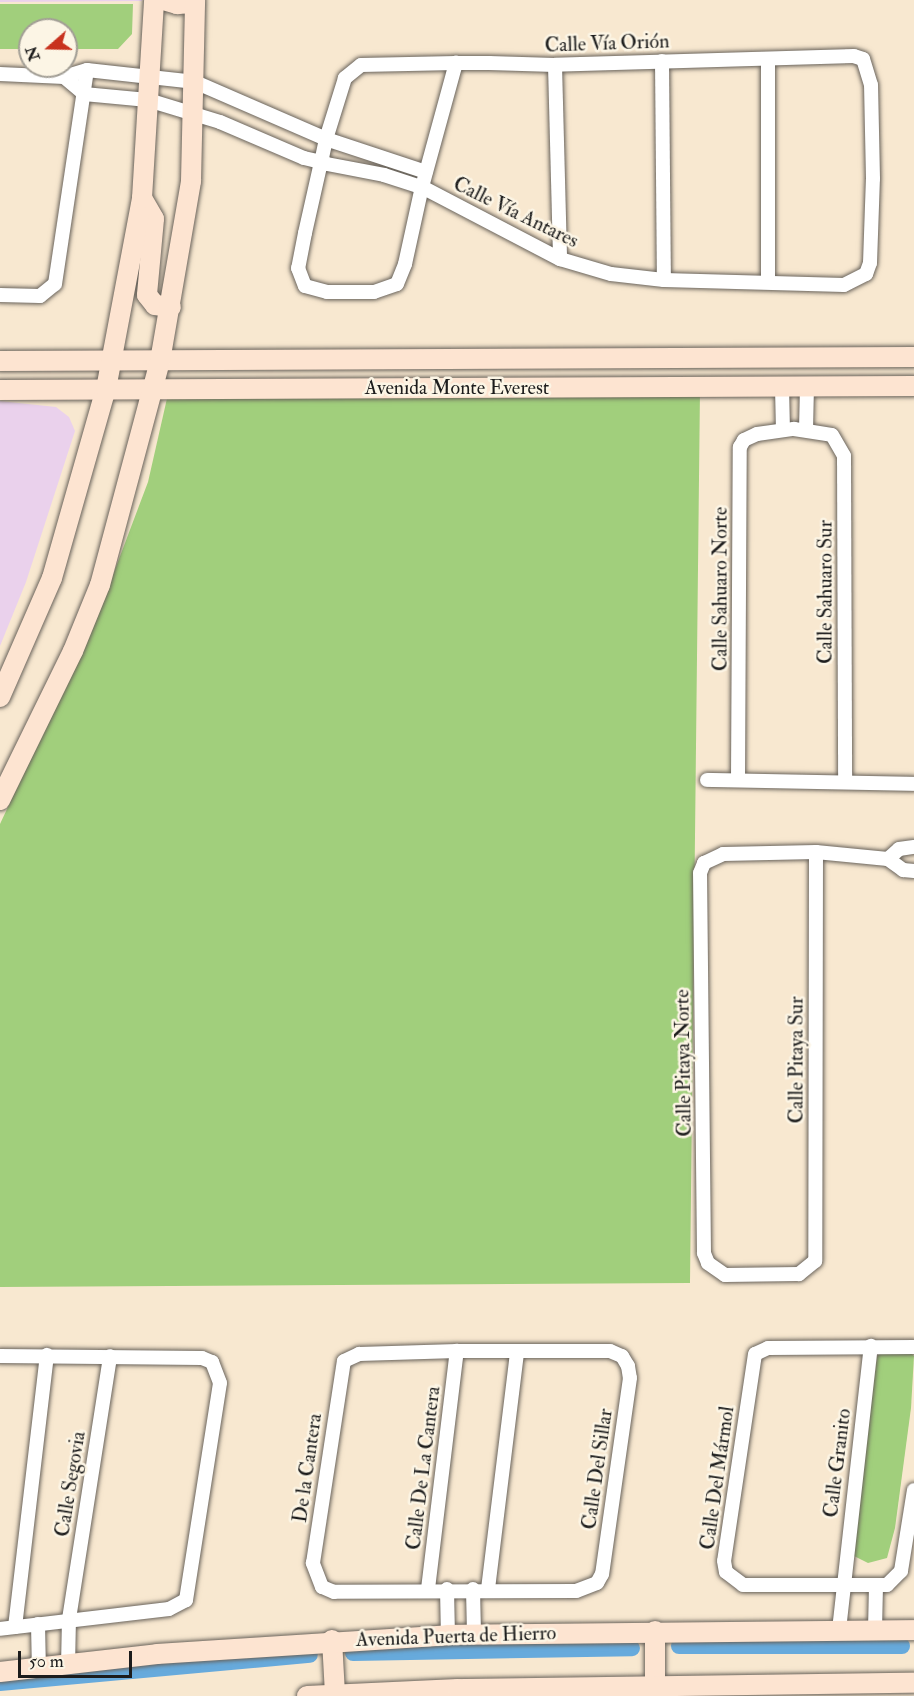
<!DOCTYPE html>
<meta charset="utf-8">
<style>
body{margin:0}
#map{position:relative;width:914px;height:1696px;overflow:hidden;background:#f8e8d0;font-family:"IM FELL Double Pica",serif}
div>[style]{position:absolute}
.built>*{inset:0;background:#ead1ec}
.green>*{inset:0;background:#a1cf7c}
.canal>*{height:16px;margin:-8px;padding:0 8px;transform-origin:8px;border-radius:8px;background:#67aadc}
.roads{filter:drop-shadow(0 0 2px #69635b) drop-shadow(0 0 2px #69635b)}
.street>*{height:14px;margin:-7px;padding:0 7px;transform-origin:7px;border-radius:7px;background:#fff}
.secondary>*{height:20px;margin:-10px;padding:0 10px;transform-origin:10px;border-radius:10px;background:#fde4d1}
span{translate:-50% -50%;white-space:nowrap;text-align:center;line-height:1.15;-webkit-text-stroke:5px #fcf5e5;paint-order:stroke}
.street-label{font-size:20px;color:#1c1c1c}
.north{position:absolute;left:18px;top:18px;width:60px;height:60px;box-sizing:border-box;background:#fcf5e5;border:2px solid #a29e95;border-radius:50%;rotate:250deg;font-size:16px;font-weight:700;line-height:24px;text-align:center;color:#1c1c1c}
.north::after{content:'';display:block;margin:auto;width:21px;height:27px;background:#c8321e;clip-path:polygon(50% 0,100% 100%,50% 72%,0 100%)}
.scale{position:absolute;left:18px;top:1651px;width:114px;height:27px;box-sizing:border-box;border:3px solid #1c1c1c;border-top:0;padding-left:8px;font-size:18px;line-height:21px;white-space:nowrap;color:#1c1c1c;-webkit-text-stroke:4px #fcf5e5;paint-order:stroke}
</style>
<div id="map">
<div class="built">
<i style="clip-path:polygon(0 0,142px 0,142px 1px,0 2px)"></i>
<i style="clip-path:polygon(0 401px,56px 407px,69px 417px,75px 431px,26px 582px,0 646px)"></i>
</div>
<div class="green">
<i style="clip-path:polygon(0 4px,133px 4px,132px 34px,118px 49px,66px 49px,66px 30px,30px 30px,30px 49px,0 49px)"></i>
<i style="clip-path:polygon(700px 390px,690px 1283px,0 1287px,0 824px,99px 612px,148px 482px,168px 394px)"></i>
<i style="clip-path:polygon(905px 1347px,914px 1356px,911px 1408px,895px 1528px,887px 1558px,868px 1563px,852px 1555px,877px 1357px,883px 1348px)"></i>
</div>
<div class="canal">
<i style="left:679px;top:1646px;width:223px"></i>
<i style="left:353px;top:1653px;width:279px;rotate:-1deg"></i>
<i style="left:0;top:1683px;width:311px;rotate:-5.2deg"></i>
</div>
<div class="roads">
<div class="street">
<i style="left:662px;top:61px;width:219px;rotate:89.5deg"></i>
<i style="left:555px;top:65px;width:194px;rotate:88.5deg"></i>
<i style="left:0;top:74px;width:64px;rotate:2.7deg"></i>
<i style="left:64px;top:77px;width:24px;rotate:-17deg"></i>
<i style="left:87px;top:70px;width:109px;rotate:6.3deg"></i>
<i style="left:195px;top:82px;width:143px;rotate:23.5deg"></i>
<i style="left:326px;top:139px;width:105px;rotate:18.3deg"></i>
<i style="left:64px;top:77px;width:26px;rotate:40deg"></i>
<i style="left:84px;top:94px;width:64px;rotate:5.4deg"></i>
<i style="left:148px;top:100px;width:75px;rotate:17deg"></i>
<i style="left:220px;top:122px;width:91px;rotate:23.2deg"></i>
<i style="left:304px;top:158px;width:17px;rotate:13deg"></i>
<i style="left:321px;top:162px;width:6px;rotate:18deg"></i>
<i style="left:327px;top:164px;width:58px;rotate:10.9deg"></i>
<i style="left:384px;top:175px;width:40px;rotate:18deg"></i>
<i style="left:422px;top:187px;width:156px;rotate:27.6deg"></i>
<i style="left:560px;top:259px;width:53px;rotate:16.4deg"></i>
<i style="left:611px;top:274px;width:53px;rotate:6.5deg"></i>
<i style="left:664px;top:280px;width:180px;rotate:1.6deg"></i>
<i style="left:844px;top:285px;width:25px;rotate:-27deg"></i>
<i style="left:866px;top:274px;width:12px;rotate:-70deg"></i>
<i style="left:870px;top:263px;width:84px;rotate:-88deg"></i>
<i style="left:873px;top:179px;width:94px;rotate:-91.2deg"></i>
<i style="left:871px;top:85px;width:27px;rotate:-107deg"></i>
<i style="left:863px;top:59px;width:9px;rotate:-162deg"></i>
<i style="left:854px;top:56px;width:299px;rotate:178.3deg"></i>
<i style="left:555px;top:65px;width:66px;rotate:-178.3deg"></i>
<i style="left:489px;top:63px;width:33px;rotate:180deg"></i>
<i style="left:456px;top:63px;width:95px;rotate:178.8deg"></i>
<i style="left:361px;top:65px;width:21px;rotate:141deg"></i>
<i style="left:345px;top:78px;width:64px;rotate:107.3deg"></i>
<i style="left:326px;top:139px;width:24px;rotate:102deg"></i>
<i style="left:321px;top:162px;width:73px;rotate:102.7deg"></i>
<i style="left:305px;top:233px;width:36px;rotate:101deg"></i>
<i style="left:298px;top:268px;width:19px;rotate:69deg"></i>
<i style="left:305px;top:286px;width:23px;rotate:15deg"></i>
<i style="left:327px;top:292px;width:47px"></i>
<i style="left:374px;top:292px;width:24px;rotate:-19deg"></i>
<i style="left:397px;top:284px;width:22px;rotate:-68deg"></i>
<i style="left:405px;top:264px;width:79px;rotate:-77.6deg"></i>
<i style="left:422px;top:187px;width:129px;rotate:-74.7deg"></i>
<i style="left:768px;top:282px;width:222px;rotate:-90deg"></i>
<i style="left:0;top:295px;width:40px;rotate:1.4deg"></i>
<i style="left:40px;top:296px;width:19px;rotate:-39deg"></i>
<i style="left:55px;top:284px;width:216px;rotate:-81.5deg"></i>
<i style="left:782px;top:387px;width:43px;rotate:88.7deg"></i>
<i style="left:806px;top:430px;width:43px;rotate:-88.7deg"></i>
<i style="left:707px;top:780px;width:207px;rotate:1.1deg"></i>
<i style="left:738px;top:780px;width:333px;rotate:-89.7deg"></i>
<i style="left:740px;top:447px;width:8px;rotate:-60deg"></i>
<i style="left:744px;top:440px;width:14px;rotate:-25deg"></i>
<i style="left:757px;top:434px;width:37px;rotate:-8deg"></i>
<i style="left:794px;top:429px;width:38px;rotate:9deg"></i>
<i style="left:832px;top:435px;width:24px;rotate:60deg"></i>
<i style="left:844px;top:456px;width:324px;rotate:89.8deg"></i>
<i style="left:816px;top:852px;width:409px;rotate:90.1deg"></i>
<i style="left:815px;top:1261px;width:21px;rotate:141deg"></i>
<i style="left:799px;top:1274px;width:74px;rotate:179.2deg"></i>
<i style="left:725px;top:1275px;width:21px;rotate:-145deg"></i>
<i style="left:708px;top:1263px;width:11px;rotate:-112deg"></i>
<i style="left:704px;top:1253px;width:380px;rotate:-90.6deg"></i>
<i style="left:700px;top:873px;width:11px;rotate:-68deg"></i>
<i style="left:704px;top:863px;width:21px;rotate:-25deg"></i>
<i style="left:723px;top:854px;width:93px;rotate:-1.2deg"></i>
<i style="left:816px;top:852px;width:72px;rotate:5.6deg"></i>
<i style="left:888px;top:859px;width:19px;rotate:36deg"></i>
<i style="left:903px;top:870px;width:11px;rotate:5deg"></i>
<i style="left:888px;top:859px;width:15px;rotate:-42deg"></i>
<i style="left:899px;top:849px;width:15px;rotate:-8deg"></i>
<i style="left:914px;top:1347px;width:146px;rotate:179.6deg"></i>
<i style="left:768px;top:1348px;width:14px;rotate:155deg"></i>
<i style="left:755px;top:1354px;width:209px;rotate:98.5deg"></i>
<i style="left:724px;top:1561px;width:11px;rotate:80deg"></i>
<i style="left:726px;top:1572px;width:21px;rotate:37deg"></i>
<i style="left:743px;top:1585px;width:144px"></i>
<i style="left:887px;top:1585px;width:20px;rotate:-45deg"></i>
<i style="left:901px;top:1571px;width:82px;rotate:-80.9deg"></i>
<i style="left:457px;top:1351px;width:153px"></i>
<i style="left:610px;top:1351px;width:13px;rotate:23deg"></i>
<i style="left:622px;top:1356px;width:12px;rotate:59deg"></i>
<i style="left:628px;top:1366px;width:12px;rotate:81deg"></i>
<i style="left:630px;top:1378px;width:198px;rotate:98.1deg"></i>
<i style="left:602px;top:1574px;width:10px;rotate:119deg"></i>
<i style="left:597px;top:1583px;width:22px;rotate:159deg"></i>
<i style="left:576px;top:1591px;width:242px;rotate:179.8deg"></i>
<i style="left:334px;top:1592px;width:13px;rotate:-157deg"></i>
<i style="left:322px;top:1587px;width:26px;rotate:-111deg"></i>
<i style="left:313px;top:1563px;width:204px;rotate:-81.3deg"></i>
<i style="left:344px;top:1361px;width:17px;rotate:-25deg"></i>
<i style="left:359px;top:1354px;width:98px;rotate:-1.8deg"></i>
<i style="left:0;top:1356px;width:202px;rotate:0.6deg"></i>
<i style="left:202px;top:1358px;width:11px;rotate:22deg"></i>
<i style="left:212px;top:1362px;width:22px;rotate:69deg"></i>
<i style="left:220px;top:1383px;width:220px;rotate:98.9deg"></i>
<i style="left:186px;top:1600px;width:19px;rotate:152deg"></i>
<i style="left:169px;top:1609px;width:170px;rotate:173.3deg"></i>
<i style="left:428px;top:1589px;width:240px;rotate:-83.1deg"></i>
<i style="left:447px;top:1589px;width:46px;rotate:88.8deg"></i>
<i style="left:473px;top:1589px;width:45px;rotate:88.7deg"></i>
<i style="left:488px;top:1589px;width:239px;rotate:-83deg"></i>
<i style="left:38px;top:1624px;width:46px;rotate:88.8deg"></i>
<i style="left:15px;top:1627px;width:274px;rotate:-83.3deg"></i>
<i style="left:839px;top:1630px;width:286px;rotate:-83.6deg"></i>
<i style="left:875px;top:1630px;width:43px;rotate:-88.7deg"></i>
<i style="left:68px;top:1666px;width:47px;rotate:-88.8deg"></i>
<i style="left:69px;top:1619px;width:266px;rotate:-81.1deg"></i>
</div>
<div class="secondary">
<i style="left:163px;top:0;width:15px;rotate:16deg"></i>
<i style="left:177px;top:4px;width:18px;rotate:-3deg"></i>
<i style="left:142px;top:198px;width:24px;rotate:60deg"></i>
<i style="left:154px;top:219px;width:76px;rotate:95.3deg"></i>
<i style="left:147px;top:295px;width:13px;rotate:51deg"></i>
<i style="left:155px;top:305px;width:16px;rotate:7deg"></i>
<i style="left:0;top:361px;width:914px;rotate:-0.25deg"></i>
<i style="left:0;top:390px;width:914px;rotate:-0.25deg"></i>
<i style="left:0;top:697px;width:130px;rotate:-66.4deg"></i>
<i style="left:52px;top:578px;width:197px;rotate:-74.1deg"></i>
<i style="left:106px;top:389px;width:194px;rotate:-79.3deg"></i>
<i style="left:142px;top:198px;width:198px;rotate:-86.5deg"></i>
<i style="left:0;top:800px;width:166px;rotate:-63.9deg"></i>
<i style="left:73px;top:651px;width:71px;rotate:-67.8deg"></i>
<i style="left:100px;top:585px;width:232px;rotate:-75deg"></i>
<i style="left:160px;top:361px;width:183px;rotate:-80.2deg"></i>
<i style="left:191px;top:181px;width:181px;rotate:-88.7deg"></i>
<i style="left:332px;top:1640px;width:54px;rotate:86.8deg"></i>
<i style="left:0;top:1672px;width:158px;rotate:-6.5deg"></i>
<i style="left:157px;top:1654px;width:292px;rotate:-3.7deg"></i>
<i style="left:448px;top:1635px;width:466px;rotate:-0.6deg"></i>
<i style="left:655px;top:1685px;width:54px;rotate:-90deg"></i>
<i style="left:307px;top:1696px;width:151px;rotate:-2.7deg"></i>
<i style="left:458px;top:1689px;width:456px;rotate:-0.8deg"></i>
</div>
</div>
<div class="street-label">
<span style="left:607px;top:43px;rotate:-2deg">Calle Vía Orión</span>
<span style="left:516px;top:212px;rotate:26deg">Calle Vía Antares</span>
<span style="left:457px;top:387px">Avenida Monte Everest</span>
<span style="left:720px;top:589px;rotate:-90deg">Calle Sahuaro Norte</span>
<span style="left:825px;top:592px;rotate:-90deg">Calle Sahuaro Sur</span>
<span style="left:796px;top:1060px;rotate:-90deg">Calle Pitaya Sur</span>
<span style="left:683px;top:1063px;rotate:-91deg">Calle Pitaya Norte</span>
<span style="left:837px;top:1463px;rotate:-83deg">Calle Granito</span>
<span style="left:307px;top:1468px;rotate:-82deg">De la Cantera</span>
<span style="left:423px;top:1468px;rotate:-83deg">Calle De La Cantera</span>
<span style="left:597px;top:1469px;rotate:-82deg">Calle Del Sillar</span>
<span style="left:717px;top:1478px;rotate:-82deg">Calle Del Mármol</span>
<span style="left:70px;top:1484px;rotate:-81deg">Calle Segovia</span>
<span style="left:456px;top:1636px;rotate:-2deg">Avenida Puerta de Hierro</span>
</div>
<div class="north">N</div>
<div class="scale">50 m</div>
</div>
